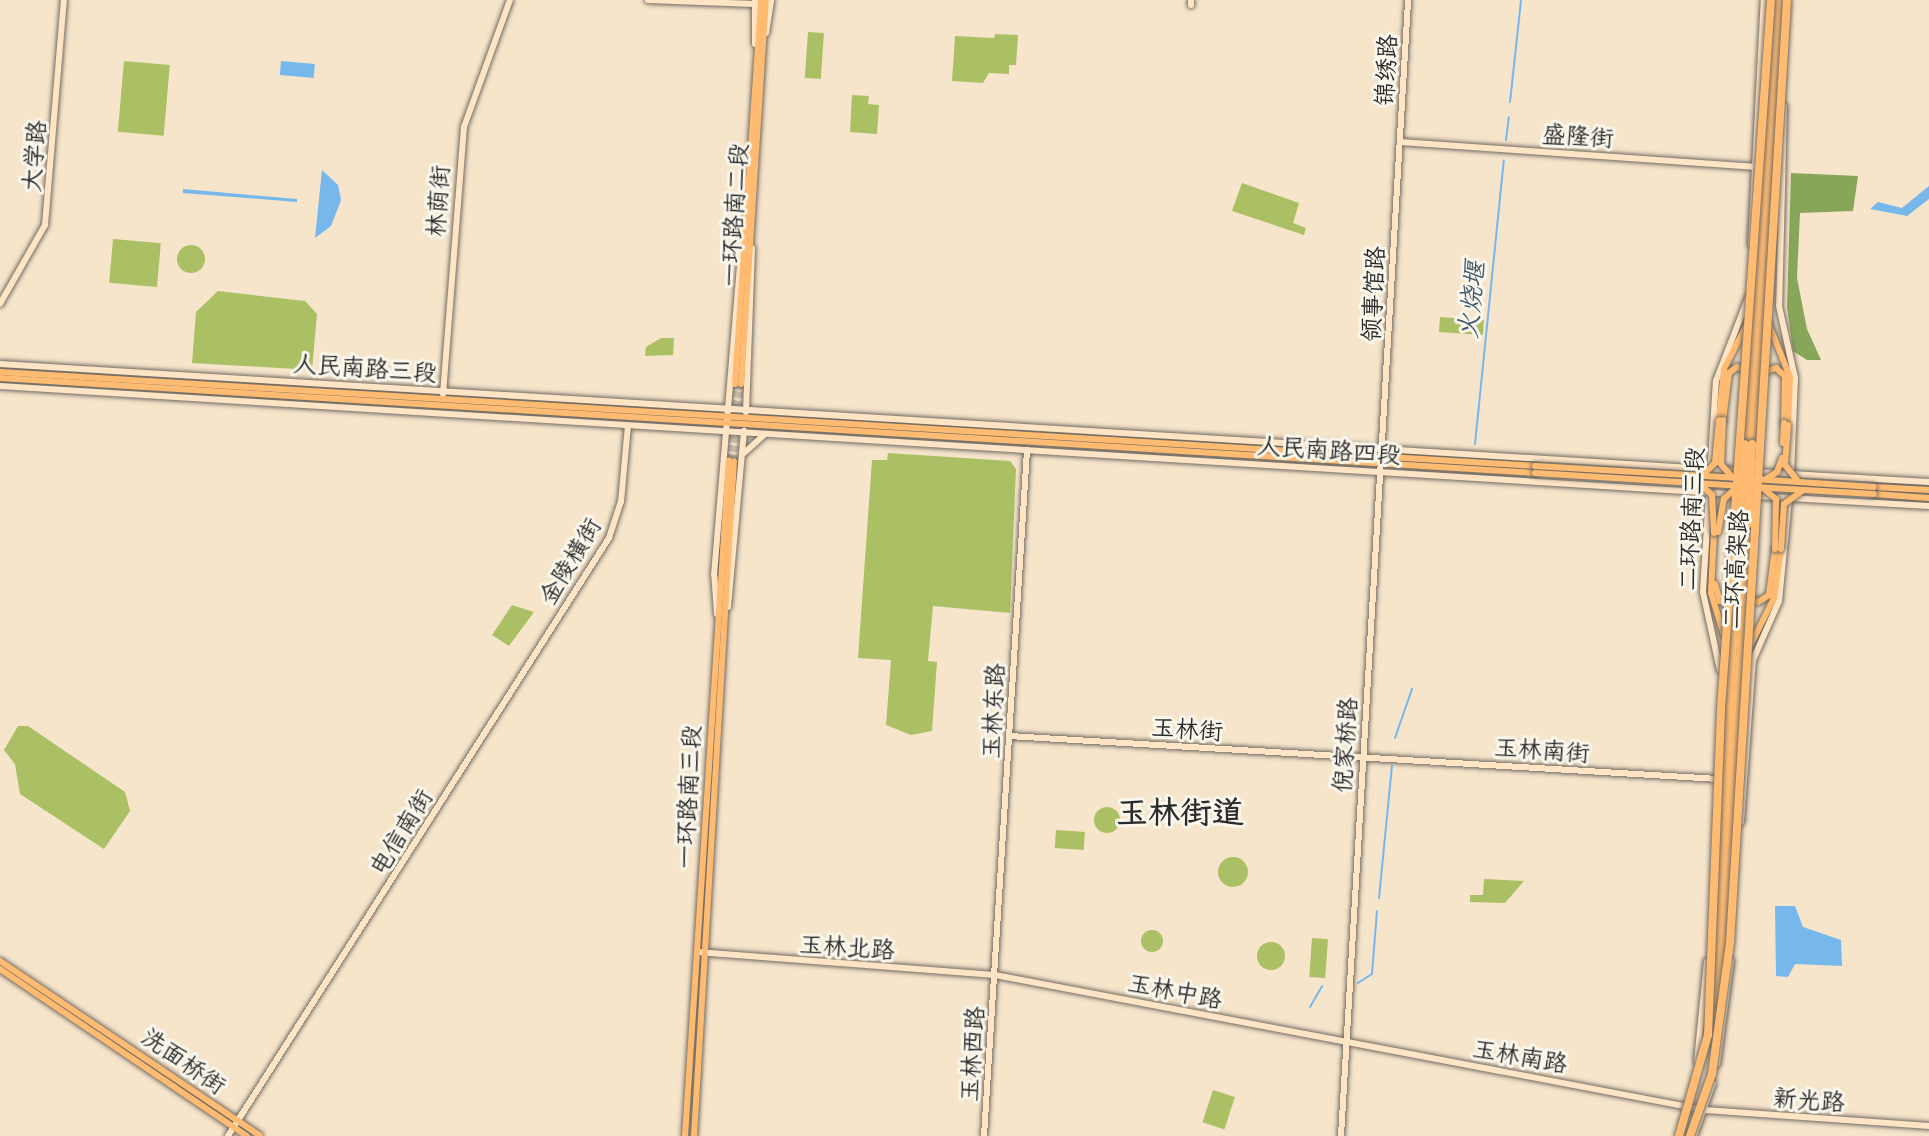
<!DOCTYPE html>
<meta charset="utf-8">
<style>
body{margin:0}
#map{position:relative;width:1929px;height:1136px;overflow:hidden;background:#f6e4cb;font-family:Itim,"LXGW WenKai TC",sans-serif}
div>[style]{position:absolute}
.green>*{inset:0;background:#abc064;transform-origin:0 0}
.round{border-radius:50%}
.forest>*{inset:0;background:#88a65a}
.water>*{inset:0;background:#76b8ec;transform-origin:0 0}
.stream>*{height:2px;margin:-1px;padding:0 1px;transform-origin:1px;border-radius:1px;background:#76b8ec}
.primary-tunnel>*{height:6px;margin-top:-3px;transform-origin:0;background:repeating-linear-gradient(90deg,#cdbfab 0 6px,transparent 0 9px)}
.roads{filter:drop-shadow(0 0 2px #726c63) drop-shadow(0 0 2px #726c63)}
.secondary>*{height:6px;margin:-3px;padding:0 3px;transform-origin:3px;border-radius:3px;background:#ffe4c6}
.primary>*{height:6px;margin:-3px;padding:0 3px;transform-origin:3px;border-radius:3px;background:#ffbb71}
.highway>*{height:8px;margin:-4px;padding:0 4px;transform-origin:4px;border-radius:4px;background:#ffbb71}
.bridges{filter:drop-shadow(0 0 2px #726c63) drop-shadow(0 0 2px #726c63)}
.primary-bridge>*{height:6px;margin:-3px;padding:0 3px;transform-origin:3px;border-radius:3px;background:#ffbb71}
.highway-bridge>*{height:8px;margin:-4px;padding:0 4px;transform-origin:4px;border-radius:4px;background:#ffbb71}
span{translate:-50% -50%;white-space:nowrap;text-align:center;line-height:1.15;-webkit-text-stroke:6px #fbf7ec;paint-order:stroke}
.street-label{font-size:24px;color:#2b2b2b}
.water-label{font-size:26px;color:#455c6f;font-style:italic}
.district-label{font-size:32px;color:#2b2b2b;font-weight:700}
</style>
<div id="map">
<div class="green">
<i style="left:808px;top:32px;width:16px;height:46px;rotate:4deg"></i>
<i style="clip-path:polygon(995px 34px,1018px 35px,1016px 65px,1009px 65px,1009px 74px,989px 73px,983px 83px,952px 81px,955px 36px,994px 38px)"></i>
<i style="left:124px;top:61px;width:46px;height:71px;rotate:5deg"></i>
<i style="clip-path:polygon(852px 95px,869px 96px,868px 104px,879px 105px,877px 134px,850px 132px)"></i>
<i style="clip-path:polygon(1242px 183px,1299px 203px,1293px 223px,1306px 228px,1304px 235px,1232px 211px)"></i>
<i style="left:113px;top:239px;width:48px;height:44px;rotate:5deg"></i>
<i class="round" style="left:177px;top:245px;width:28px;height:28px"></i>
<i style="clip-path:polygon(218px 291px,305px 301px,317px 314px,312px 370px,192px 363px,196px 312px)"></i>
<i style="left:1440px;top:317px;width:44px;height:15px;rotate:4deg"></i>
<i style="clip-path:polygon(661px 338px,674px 338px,673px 355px,645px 356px,646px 347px)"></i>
<i style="clip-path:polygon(888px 453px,1010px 461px,1016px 469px,1010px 613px,933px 606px,928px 661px,937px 662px,932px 731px,911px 735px,886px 725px,891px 660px,858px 658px,872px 460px,887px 460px)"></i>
<i style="clip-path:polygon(512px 605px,534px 612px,509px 646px,492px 635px)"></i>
<i style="clip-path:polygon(18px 726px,28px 726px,125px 792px,130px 811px,104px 849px,20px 794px,15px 764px,4px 750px)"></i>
<i class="round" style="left:1094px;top:807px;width:26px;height:26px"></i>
<i style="left:1056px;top:830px;width:29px;height:18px;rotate:4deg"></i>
<i class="round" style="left:1218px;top:857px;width:30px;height:30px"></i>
<i style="clip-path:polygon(1484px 879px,1524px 881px,1505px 903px,1470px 902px,1470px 895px,1483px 895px)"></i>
<i class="round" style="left:1141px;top:930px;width:22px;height:22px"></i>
<i style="left:1312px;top:938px;width:16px;height:39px;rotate:4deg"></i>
<i class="round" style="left:1257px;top:942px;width:28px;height:28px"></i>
<i style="left:1213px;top:1090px;width:23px;height:34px;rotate:18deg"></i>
</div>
<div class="forest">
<i style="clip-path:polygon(1791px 173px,1858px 176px,1853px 211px,1800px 213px,1797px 278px,1807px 329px,1821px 360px,1807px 360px,1793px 351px,1787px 307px)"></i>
</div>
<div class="water">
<i style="left:281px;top:61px;width:34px;height:14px;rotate:5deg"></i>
<i style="clip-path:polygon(322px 170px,338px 185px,341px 200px,331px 226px,315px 238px)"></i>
<i style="clip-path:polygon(1929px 186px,1929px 199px,1907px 216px,1870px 209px,1878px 202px,1902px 208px)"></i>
<i style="clip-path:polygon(183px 189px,297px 199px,297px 202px,183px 193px)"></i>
<i style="clip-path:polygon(1775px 906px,1795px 906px,1803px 927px,1841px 940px,1842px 966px,1795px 964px,1788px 977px,1776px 976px)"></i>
</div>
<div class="stream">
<i style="left:1510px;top:102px;width:103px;rotate:-83.8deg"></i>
<i style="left:1506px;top:140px;width:23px;rotate:-83deg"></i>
<i style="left:1475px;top:444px;width:285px;rotate:-84.2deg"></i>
<i style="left:1395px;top:738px;width:52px;rotate:-70.9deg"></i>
<i style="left:1379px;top:898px;width:133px;rotate:-84.4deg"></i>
<i style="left:1358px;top:983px;width:17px;rotate:-33deg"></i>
<i style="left:1372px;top:974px;width:63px;rotate:-85.5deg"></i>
<i style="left:1310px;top:1007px;width:24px;rotate:-60deg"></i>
</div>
<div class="primary-tunnel">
<i style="left:729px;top:460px;width:76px;rotate:-85.5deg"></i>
<i style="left:734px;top:461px;width:77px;rotate:-84.8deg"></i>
</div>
<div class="roads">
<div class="secondary">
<i style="left:648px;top:0;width:106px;rotate:2.2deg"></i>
<i style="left:755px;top:0;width:44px;rotate:90deg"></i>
<i style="left:1191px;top:5px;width:5px;rotate:-90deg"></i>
<i style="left:766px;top:33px;width:33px;rotate:-81deg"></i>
<i style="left:1784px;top:106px;width:200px;rotate:91.4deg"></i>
<i style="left:1779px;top:306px;width:74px;rotate:77.5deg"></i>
<i style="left:1795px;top:378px;width:94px;rotate:92.4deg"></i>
<i style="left:1400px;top:142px;width:355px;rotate:4deg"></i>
<i style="left:1751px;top:244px;width:244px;rotate:-87deg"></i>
<i style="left:0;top:304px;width:91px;rotate:-60.3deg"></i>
<i style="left:45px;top:225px;width:226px;rotate:-85.2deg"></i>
<i style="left:0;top:364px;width:1744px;rotate:3.52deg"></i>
<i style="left:0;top:386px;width:1736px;rotate:3.57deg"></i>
<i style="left:443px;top:394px;width:268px;rotate:-85.5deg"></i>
<i style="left:464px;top:127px;width:135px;rotate:-70.1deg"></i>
<i style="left:746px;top:412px;width:164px;rotate:-87.9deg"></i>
<i style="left:744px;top:453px;width:28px;rotate:-42deg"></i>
<i style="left:1756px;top:472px;width:173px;rotate:3.3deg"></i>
<i style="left:1756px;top:496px;width:173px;rotate:3.3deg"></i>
<i style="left:728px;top:607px;width:177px;rotate:-84.8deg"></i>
<i style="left:717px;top:614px;width:39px;rotate:-94deg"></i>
<i style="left:714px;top:575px;width:333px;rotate:-85.2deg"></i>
<i style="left:1720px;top:670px;width:80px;rotate:-102.3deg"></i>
<i style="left:1703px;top:592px;width:211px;rotate:-86.5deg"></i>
<i style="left:1716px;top:381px;width:89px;rotate:-68.9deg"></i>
<i style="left:1009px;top:736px;width:710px;rotate:3.47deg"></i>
<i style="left:1741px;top:822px;width:162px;rotate:-85.8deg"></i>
<i style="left:1753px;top:660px;width:64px;rotate:-66.2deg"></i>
<i style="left:1779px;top:601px;width:102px;rotate:-84.4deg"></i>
<i style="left:697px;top:952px;width:299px;rotate:4.4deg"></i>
<i style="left:995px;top:975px;width:723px;rotate:10.77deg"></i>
<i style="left:1705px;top:1110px;width:225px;rotate:4.1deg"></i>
<i style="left:1697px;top:1061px;width:100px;rotate:-84.3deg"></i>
<i style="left:1717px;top:1064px;width:104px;rotate:-82.3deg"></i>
<i style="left:228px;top:1136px;width:709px;rotate:-57.5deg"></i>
<i style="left:609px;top:538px;width:38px;rotate:-72deg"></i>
<i style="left:621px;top:502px;width:77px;rotate:-84.8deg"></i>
<i style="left:984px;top:1136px;width:687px;rotate:-86.41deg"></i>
<i style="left:1341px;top:1136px;width:1138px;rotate:-86.62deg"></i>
<i style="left:1694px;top:1136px;width:56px;rotate:-70.3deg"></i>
</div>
<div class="primary">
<i style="left:1768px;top:322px;width:59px;rotate:68.2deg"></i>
<i style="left:1790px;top:377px;width:48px;rotate:92.4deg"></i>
<i style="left:0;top:372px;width:1538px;rotate:3.5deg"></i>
<i style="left:1763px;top:372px;width:14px;rotate:-17deg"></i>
<i style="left:1776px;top:368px;width:12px;rotate:42deg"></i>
<i style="left:1785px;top:376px;width:47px;rotate:91.2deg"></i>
<i style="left:0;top:378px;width:1538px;rotate:3.54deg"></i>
<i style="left:735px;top:384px;width:385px;rotate:-86.1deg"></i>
<i style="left:741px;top:384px;width:385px;rotate:-86.3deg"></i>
<i style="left:1719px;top:420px;width:51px;rotate:-84.4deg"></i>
<i style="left:1724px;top:369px;width:51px;rotate:-62.9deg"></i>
<i style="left:1723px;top:420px;width:47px;rotate:-82.7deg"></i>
<i style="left:1729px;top:373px;width:10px;rotate:-37deg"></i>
<i style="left:1737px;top:367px;width:10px;rotate:17deg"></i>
<i style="left:1874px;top:487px;width:55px;rotate:3.1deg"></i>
<i style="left:1874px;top:494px;width:55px;rotate:4.2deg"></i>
<i style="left:1714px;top:533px;width:60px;rotate:92.9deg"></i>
<i style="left:1711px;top:593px;width:44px;rotate:72.8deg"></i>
<i style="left:1715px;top:584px;width:18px;rotate:74deg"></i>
<i style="left:1720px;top:601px;width:10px;rotate:11deg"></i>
<i style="left:1750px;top:600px;width:8px;rotate:14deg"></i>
<i style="left:1758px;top:602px;width:13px;rotate:-32deg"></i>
<i style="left:1769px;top:595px;width:46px;rotate:-82.6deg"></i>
<i style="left:1750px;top:646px;width:54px;rotate:-63.4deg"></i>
<i style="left:1774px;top:598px;width:49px;rotate:-81.9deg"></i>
<i style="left:0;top:961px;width:313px;rotate:33.9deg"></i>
<i style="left:0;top:969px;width:298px;rotate:34.1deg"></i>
<i style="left:685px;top:1136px;width:677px;rotate:-86.28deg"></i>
<i style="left:694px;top:1136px;width:676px;rotate:-86.61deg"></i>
</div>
<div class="highway">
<i style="left:1745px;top:444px;width:445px;rotate:-85.9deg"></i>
<i style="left:1752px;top:444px;width:445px;rotate:-86.1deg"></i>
<i style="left:1720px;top:994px;width:471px;rotate:-86.6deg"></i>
<i style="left:1713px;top:1003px;width:479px;rotate:-86.8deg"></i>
</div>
</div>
<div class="bridges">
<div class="primary-bridge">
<i style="left:1723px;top:420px;width:44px;rotate:92.6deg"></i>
<i style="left:1721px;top:464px;width:17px;rotate:50deg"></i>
<i style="left:1788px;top:425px;width:40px;rotate:94.3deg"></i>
<i style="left:1785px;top:465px;width:19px;rotate:51deg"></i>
<i style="left:1783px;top:443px;width:20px;rotate:-87deg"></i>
<i style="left:1535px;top:466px;width:204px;rotate:3.4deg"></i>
<i style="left:1535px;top:473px;width:204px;rotate:3.6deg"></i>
<i style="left:1703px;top:475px;width:17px;rotate:-45deg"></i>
<i style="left:1715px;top:463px;width:43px;rotate:-84.7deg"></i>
<i style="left:1754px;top:479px;width:120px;rotate:3.8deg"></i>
<i style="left:1766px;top:479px;width:13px;rotate:-32deg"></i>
<i style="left:1777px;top:472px;width:15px;rotate:-70deg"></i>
<i style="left:1701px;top:485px;width:15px;rotate:42deg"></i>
<i style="left:1712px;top:495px;width:38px;rotate:87deg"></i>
<i style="left:1754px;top:487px;width:120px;rotate:3.3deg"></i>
<i style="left:1764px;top:489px;width:16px;rotate:40deg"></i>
<i style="left:1776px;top:499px;width:50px;rotate:91.1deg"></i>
<i style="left:1718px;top:532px;width:34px;rotate:-80deg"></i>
<i style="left:1724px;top:499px;width:18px;rotate:-43deg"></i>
<i style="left:1781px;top:549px;width:45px;rotate:-86.2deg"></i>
<i style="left:1784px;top:504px;width:22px;rotate:-36deg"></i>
</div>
<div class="highway-bridge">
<i style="left:1748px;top:524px;width:80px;rotate:-87.1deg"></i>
<i style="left:1740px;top:525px;width:81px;rotate:-86.5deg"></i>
<i style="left:1679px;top:1136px;width:105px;rotate:-74deg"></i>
<i style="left:1708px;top:1035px;width:326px;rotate:-87.7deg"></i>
<i style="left:1721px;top:709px;width:711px;rotate:-85.97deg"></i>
<i style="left:1690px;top:1136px;width:66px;rotate:-70.5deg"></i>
<i style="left:1712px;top:1074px;width:132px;rotate:-82.2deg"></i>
<i style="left:1730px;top:943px;width:945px;rotate:-86.54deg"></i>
</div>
</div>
<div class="street-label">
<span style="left:1386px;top:70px;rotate:-87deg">锦绣路</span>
<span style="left:1578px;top:136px;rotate:4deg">盛隆街</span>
<span style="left:34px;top:156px;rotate:-85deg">大学路</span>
<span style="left:438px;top:201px;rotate:-86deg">林荫街</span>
<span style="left:734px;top:215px;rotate:-86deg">一环路南二段</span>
<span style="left:1373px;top:294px;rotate:-87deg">领事馆路</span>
<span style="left:365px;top:368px;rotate:4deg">人民南路三段</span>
<span style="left:1329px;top:450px;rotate:4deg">人民南路四段</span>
<span style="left:1691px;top:519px;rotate:-87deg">二环路南三段</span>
<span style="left:570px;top:561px;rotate:-59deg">金陵横街</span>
<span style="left:1735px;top:569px;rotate:-86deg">二环高架路</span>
<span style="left:993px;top:711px;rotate:-87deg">玉林东路</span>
<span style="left:1187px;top:729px;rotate:4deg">玉林街</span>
<span style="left:1345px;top:745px;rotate:-86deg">倪家桥路</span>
<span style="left:1542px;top:750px;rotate:4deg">玉林南街</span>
<span style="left:688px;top:797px;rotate:-87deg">一环路南三段</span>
<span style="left:401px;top:832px;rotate:-58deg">电信南街</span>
<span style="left:847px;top:947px;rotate:4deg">玉林北路</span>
<span style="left:1175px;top:991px;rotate:11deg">玉林中路</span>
<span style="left:972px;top:1054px;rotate:-86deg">玉林西路</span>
<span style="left:1520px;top:1056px;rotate:10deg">玉林南路</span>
<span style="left:184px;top:1061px;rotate:35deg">洗面桥街</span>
<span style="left:1809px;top:1100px;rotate:4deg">新光路</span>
</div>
<div class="water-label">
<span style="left:1472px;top:300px;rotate:-84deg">火烧堰</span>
</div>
<div class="district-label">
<span style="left:1180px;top:812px">玉林街道</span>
</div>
</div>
